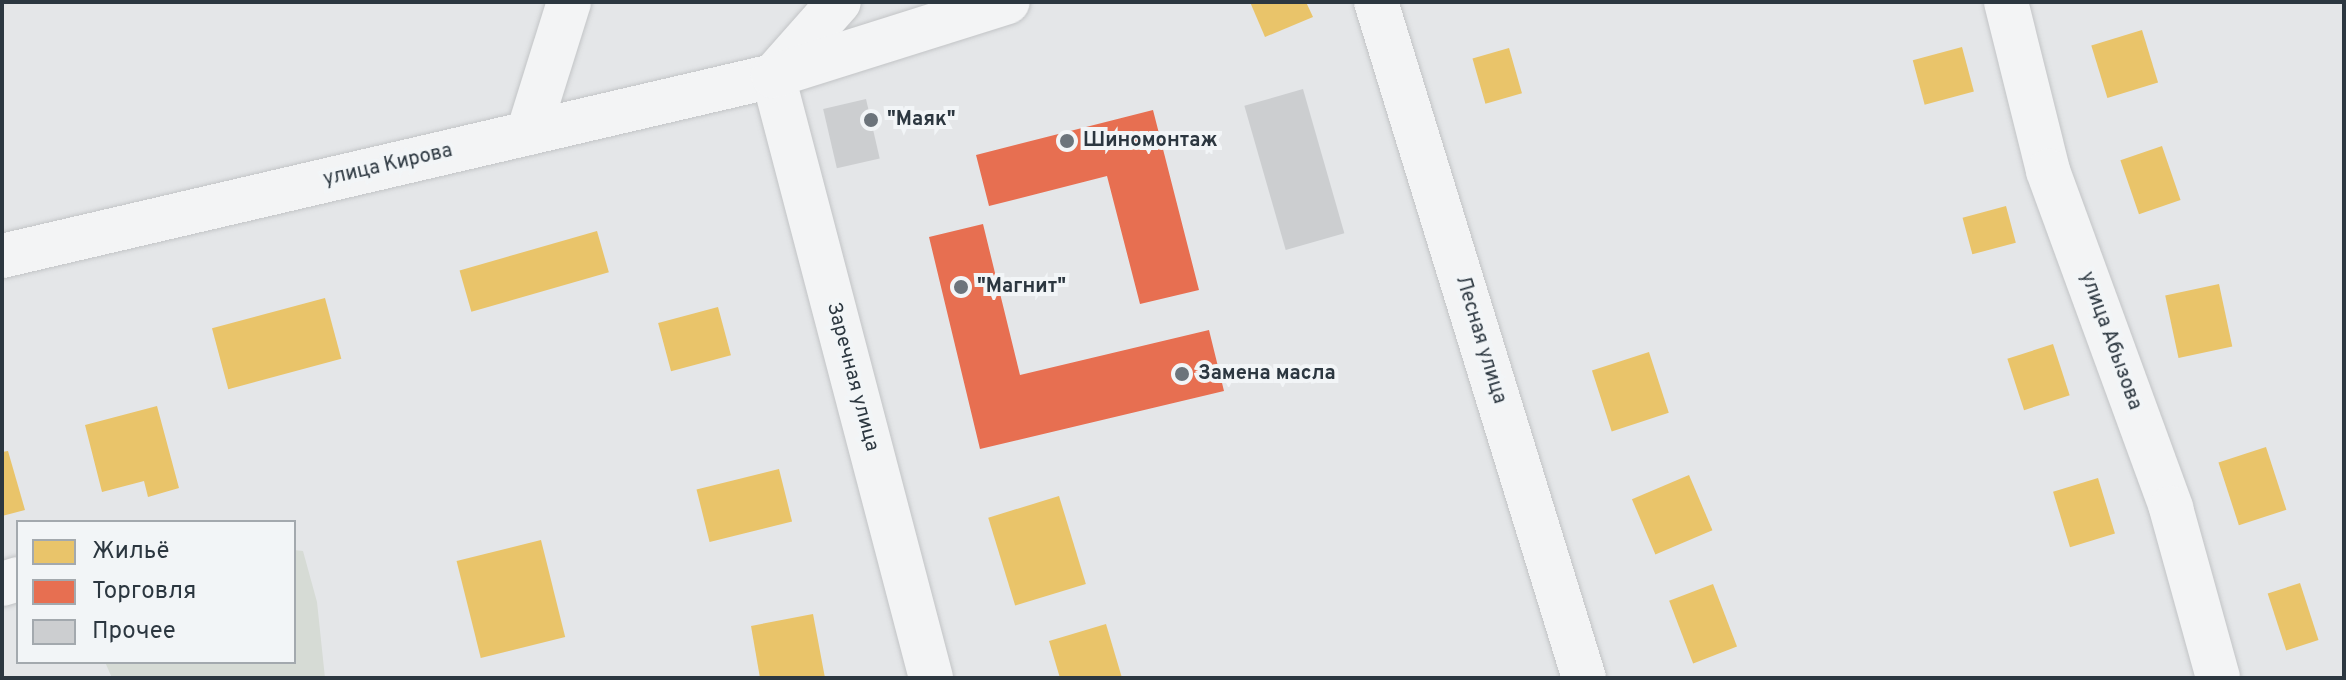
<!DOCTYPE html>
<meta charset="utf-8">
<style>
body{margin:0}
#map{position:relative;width:2346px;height:680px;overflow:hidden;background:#e4e6e8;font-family:Overpass,sans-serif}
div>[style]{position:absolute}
.green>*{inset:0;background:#d6dbd5}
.homes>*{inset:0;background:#e9c46a;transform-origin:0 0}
.shops>*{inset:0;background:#e76f51}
.building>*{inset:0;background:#ccced0;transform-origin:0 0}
.roads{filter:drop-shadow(0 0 2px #c2c4c6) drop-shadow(0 0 2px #c2c4c6)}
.minor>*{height:44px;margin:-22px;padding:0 22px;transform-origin:22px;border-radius:22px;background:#f3f4f5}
.dots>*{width:22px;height:22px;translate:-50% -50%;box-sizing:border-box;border:4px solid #f2f5f7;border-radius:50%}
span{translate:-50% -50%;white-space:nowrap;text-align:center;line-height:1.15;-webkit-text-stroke:8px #f2f5f7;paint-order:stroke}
.poi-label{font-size:20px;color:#2c3740;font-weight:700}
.left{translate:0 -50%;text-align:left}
.street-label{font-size:20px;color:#2c3740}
.frame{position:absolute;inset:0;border:4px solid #2c3740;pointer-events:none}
.legend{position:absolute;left:16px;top:520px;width:280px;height:144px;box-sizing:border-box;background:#f2f5f7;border:2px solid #a3a9ae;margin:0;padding:10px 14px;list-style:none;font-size:24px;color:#2c3740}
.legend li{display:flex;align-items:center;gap:16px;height:40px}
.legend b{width:40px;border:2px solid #a3a9ae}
</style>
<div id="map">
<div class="green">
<i style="clip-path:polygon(294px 550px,303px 551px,317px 602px,325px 678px,112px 678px,105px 662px,294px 662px)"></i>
</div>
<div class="homes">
<i style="clip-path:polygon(1250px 2px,1306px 2px,1313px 17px,1265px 37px)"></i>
<i style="left:2142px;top:30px;width:55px;height:53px;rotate:73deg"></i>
<i style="left:1962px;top:47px;width:46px;height:51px;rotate:75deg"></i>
<i style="left:1509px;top:48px;width:47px;height:38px;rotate:74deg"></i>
<i style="left:2162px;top:146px;width:57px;height:44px;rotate:71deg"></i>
<i style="left:2006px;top:206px;width:38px;height:45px;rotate:75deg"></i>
<i style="left:597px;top:231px;width:43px;height:143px;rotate:74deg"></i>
<i style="left:2219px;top:284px;width:64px;height:55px;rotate:78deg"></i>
<i style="left:325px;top:298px;width:63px;height:117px;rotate:75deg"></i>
<i style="left:718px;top:307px;width:50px;height:62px;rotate:75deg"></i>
<i style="left:2053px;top:344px;width:54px;height:48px;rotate:72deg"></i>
<i style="left:1649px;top:352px;width:64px;height:60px;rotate:72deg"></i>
<i style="clip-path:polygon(157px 406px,179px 488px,148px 497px,144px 481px,102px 492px,85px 425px)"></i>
<i style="left:2266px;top:447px;width:66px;height:50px;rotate:72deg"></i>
<i style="clip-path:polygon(8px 451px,25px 510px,2px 516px,2px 452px)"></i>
<i style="left:779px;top:469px;width:54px;height:85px;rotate:76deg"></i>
<i style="left:1689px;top:475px;width:60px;height:62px;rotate:67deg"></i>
<i style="left:2098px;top:478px;width:58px;height:47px;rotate:73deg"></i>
<i style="left:1059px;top:496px;width:92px;height:74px;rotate:73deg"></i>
<i style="left:541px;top:540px;width:100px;height:87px;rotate:76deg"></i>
<i style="left:2300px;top:583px;width:60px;height:34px;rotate:72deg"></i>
<i style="left:1713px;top:584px;width:67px;height:47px;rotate:69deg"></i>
<i style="clip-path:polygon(813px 614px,825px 678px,760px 678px,751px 626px)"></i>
<i style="clip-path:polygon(1106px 624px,1122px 678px,1060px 678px,1049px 641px)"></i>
</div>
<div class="shops">
<i style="clip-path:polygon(1153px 110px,1199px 290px,1140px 304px,1107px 176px,989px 206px,976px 155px)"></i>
<i style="clip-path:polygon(983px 224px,1020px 375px,1209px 330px,1224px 391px,980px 449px,929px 237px)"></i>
</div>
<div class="building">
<i style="left:1303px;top:89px;width:150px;height:61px;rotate:74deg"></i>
<i style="left:866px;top:99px;width:61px;height:44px;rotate:77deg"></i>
</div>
<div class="roads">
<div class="minor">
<i style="left:1376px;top:2px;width:707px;rotate:72.9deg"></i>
<i style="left:2006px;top:2px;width:174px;rotate:76deg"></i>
<i style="left:2048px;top:171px;width:359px;rotate:69.9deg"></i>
<i style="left:2171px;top:508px;width:176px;rotate:74.5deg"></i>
<i style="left:775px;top:74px;width:96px;rotate:-48.4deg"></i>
<i style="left:773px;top:76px;width:622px;rotate:75.29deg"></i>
<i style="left:528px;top:133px;width:137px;rotate:-72.6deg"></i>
<i style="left:2px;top:256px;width:792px;rotate:-13.14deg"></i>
<i style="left:773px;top:76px;width:246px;rotate:-17.5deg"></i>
<i style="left:2px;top:584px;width:17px;rotate:-17deg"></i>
</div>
</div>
<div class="dots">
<i style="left:871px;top:120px;background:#6c747b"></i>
<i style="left:1067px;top:141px;background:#6c747b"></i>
<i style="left:961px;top:287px;background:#6c747b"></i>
<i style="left:1182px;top:374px;background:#6c747b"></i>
</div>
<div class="poi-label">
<span class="left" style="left:887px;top:120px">"Маяк"</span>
<span class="left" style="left:1083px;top:141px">Шиномонтаж</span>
<span class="left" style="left:977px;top:287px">"Магнит"</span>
<span class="left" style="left:1198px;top:374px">Замена масла</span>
</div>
<div class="street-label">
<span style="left:388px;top:166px;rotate:-13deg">улица Кирова</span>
<span style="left:1480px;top:340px;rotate:73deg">Лесная улица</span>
<span style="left:2110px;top:341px;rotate:70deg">улица Абызова</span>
<span style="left:852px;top:377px;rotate:75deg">Заречная улица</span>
</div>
<div class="frame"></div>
<ul class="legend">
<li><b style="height:22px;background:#e9c46a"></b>Жильё</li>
<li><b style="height:22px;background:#e76f51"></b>Торговля</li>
<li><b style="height:22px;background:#ccced0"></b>Прочее</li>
</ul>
</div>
